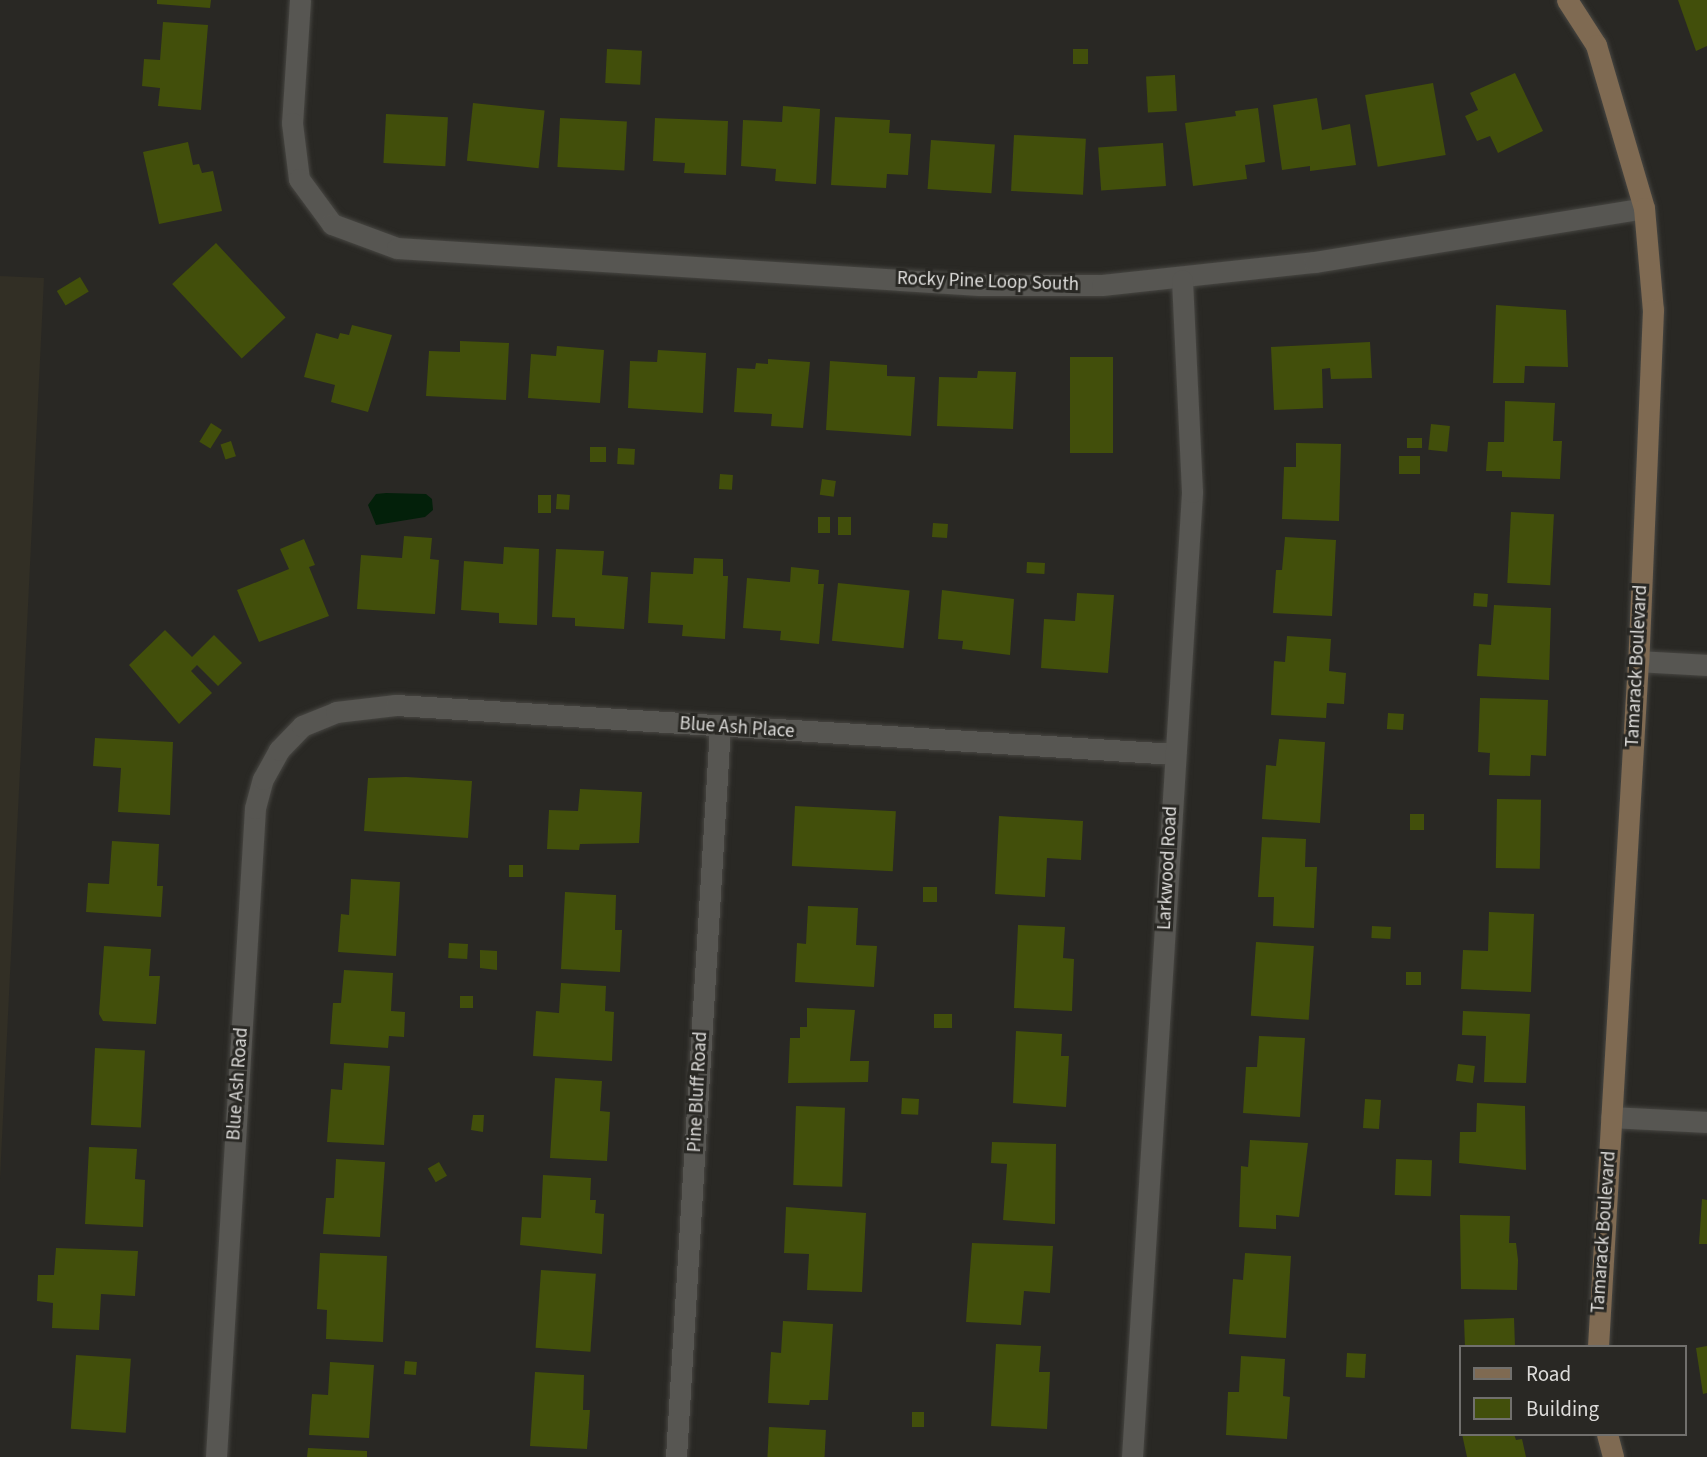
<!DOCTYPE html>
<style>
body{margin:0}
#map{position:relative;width:1707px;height:1457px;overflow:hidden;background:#292824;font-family:"Source Sans 3",sans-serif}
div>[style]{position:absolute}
.built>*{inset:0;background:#322f25}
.water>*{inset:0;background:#03200a}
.building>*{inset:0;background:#424f0b;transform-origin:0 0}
.roads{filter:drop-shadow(0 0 2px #474642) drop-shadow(0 0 2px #474642)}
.street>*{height:21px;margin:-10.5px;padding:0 10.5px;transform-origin:10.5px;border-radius:10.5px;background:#575652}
.secondary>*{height:21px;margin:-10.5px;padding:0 10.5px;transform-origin:10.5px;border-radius:10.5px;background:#7f6a52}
span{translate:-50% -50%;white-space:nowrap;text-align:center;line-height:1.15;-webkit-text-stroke:6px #292824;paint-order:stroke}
.street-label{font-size:19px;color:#dddcda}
.legend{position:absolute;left:1459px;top:1345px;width:228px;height:91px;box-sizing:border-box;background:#292824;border:2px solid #71706d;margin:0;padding:9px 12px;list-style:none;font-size:21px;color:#dddcda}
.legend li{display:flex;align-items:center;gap:14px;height:35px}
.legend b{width:35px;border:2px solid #71706d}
</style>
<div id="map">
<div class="built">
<i style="clip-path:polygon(0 276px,44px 278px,0 1179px)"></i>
</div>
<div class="water">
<i style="clip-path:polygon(386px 493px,426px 494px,432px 499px,433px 510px,425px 517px,376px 525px,368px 505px,376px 494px)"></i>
</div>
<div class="building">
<i style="clip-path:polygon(157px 0,211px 0,210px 8px,157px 4px)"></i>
<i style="clip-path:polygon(1678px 0,1707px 0,1707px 46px,1696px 51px)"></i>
<i style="clip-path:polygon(163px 22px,208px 25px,201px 110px,158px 106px,160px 88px,142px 86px,144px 59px,160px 60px)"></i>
<i style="left:607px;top:49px;width:35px;height:34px;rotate:3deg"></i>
<i style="left:1073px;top:49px;width:15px;height:15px"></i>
<i style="clip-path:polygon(1515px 73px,1543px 131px,1498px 153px,1490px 136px,1477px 141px,1465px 116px,1478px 110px,1470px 93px)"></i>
<i style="left:1175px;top:75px;width:36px;height:29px;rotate:87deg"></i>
<i style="left:1433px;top:83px;width:73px;height:69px;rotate:80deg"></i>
<i style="clip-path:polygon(1317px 98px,1322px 130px,1350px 124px,1356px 165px,1310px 171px,1310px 166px,1282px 170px,1273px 105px)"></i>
<i style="left:473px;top:103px;width:72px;height:58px;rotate:6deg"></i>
<i style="clip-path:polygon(783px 106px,820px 109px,816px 184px,775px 181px,776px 169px,741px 166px,743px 120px,782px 122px)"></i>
<i style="clip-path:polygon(1258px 108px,1265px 162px,1245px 165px,1247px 179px,1193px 186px,1185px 123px,1236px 116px,1235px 111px)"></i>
<i style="left:386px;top:114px;width:62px;height:49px;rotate:3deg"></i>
<i style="clip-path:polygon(835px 117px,890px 120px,889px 133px,911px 134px,908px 175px,887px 174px,886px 188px,831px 185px)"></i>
<i style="left:560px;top:118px;width:67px;height:49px;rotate:3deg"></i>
<i style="clip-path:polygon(655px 118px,728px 121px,726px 175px,684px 173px,685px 163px,653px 161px)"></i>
<i style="left:1014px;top:135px;width:72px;height:56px;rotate:3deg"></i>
<i style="left:931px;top:140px;width:64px;height:49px;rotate:4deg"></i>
<i style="clip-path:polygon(188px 142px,193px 165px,199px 164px,202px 173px,213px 171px,222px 211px,159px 224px,143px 152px)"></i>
<i style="left:1163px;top:143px;width:43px;height:65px;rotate:86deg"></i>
<i style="left:216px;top:243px;width:102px;height:60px;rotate:47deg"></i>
<i style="left:80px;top:277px;width:17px;height:27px;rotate:59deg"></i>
<i style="clip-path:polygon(1496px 305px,1566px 310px,1568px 367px,1525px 366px,1524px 383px,1493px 383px)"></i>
<i style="clip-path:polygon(352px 325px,392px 335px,368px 412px,331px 402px,335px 385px,304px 377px,316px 333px,338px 339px,340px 333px,349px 335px)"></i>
<i style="clip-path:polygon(460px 341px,509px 343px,506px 400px,426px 396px,429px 351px,460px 352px)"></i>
<i style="clip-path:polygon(1370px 342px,1372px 378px,1331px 379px,1330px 368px,1322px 369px,1323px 408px,1274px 410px,1271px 347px)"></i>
<i style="clip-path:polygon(557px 346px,604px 350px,600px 403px,528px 398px,531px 354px,556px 356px)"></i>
<i style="clip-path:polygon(658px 350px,706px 353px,703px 413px,628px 408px,630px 361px,657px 362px)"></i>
<i style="left:1070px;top:357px;width:43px;height:96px"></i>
<i style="clip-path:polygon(768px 359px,810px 362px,803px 428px,771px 426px,772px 414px,734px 412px,737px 368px,755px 369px,756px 363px,768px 364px)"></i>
<i style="clip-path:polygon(830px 361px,887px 365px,887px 376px,915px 377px,911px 436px,826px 430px)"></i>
<i style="clip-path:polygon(978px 371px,1016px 372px,1013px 429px,937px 426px,939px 377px,977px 378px)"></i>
<i style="clip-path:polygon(1505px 401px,1555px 403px,1553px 441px,1562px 441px,1560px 479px,1502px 477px,1502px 471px,1486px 471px,1488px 442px,1504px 442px)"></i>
<i style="left:211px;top:423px;width:13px;height:22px;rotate:32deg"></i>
<i style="left:1431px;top:424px;width:19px;height:26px;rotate:6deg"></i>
<i style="left:1407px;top:438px;width:15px;height:10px"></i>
<i style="left:231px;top:441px;width:16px;height:11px;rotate:72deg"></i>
<i style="clip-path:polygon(1296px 443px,1341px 444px,1339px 521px,1282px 519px,1284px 467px,1296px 467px)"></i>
<i style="left:590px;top:447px;width:16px;height:15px"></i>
<i style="left:618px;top:448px;width:17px;height:16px;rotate:3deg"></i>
<i style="left:1399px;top:456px;width:21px;height:18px"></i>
<i style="left:720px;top:474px;width:13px;height:15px;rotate:4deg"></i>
<i style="left:822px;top:479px;width:14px;height:16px;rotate:8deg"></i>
<i style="left:557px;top:494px;width:13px;height:15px;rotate:4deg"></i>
<i style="left:538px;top:495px;width:13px;height:18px"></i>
<i style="left:1511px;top:512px;width:43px;height:71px;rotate:3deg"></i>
<i style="left:818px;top:517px;width:12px;height:16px"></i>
<i style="left:838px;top:517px;width:13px;height:18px"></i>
<i style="left:933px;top:523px;width:15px;height:14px;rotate:4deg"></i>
<i style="clip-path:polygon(404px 536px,432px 538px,430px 559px,439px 560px,435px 614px,357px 609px,361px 555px,402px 558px)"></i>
<i style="clip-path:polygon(1285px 537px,1336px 540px,1332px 616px,1273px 613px,1276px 570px,1282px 570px)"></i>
<i style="clip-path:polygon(304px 539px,315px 565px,309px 567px,329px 616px,259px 642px,237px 590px,289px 569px,280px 549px)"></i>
<i style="clip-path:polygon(504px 547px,539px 549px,537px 625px,499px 623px,499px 613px,461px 610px,464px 561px,503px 564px)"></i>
<i style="clip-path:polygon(556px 549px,604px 551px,602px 575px,628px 577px,624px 629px,575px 626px,575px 618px,552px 617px)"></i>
<i style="clip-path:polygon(694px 558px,723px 559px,723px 576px,728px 576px,725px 639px,682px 636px,683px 625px,648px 623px,651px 572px,693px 574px)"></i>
<i style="left:1027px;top:562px;width:18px;height:11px;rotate:3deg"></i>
<i style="clip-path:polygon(791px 567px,819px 570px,818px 584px,824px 584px,819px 644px,780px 640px,781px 631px,743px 628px,747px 578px,790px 582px)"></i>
<i style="left:838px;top:583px;width:72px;height:58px;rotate:6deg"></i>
<i style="clip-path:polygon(942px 590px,1014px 599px,1010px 655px,962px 649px,963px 641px,938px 639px)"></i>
<i style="clip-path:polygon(1077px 593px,1114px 595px,1108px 673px,1041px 668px,1044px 619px,1075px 621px)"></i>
<i style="left:1474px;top:593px;width:14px;height:13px;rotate:4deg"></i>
<i style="clip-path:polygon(1494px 605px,1551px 608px,1549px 680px,1477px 676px,1479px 644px,1491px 645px)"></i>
<i style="clip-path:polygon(165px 630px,192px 657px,214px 635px,242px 663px,218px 686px,197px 665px,191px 671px,212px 693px,179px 724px,129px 665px)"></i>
<i style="clip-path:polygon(1287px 636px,1331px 639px,1329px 671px,1346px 673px,1344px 704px,1327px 703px,1326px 718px,1271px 715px,1274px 661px,1285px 662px)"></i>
<i style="clip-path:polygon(1480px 698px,1548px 700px,1546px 756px,1531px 755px,1530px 776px,1489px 775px,1490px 753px,1478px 752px)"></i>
<i style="left:1388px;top:713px;width:16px;height:16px;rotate:4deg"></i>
<i style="clip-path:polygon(95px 738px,173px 742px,170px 815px,118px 812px,121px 768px,93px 766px)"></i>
<i style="clip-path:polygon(1279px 739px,1325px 742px,1320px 823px,1262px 819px,1266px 765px,1276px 766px)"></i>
<i style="clip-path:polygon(406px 777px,472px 781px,468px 838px,364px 831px,368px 778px)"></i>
<i style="clip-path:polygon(580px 789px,642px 792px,639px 843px,580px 844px,579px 850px,547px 849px,549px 810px,578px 811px)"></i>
<i style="left:1497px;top:799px;width:44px;height:69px;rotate:1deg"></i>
<i style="left:795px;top:806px;width:101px;height:60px;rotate:3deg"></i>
<i style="left:1410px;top:814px;width:14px;height:16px"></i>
<i style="clip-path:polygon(999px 816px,1083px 821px,1081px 860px,1047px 858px,1045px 897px,995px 894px)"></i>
<i style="clip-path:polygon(1262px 837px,1306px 839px,1305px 867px,1317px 867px,1314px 928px,1273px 926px,1274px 897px,1258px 897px)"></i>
<i style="clip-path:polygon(112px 841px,159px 844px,157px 886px,163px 886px,161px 917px,86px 912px,88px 883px,109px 884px)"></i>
<i style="left:509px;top:865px;width:14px;height:12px"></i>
<i style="clip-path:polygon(351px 879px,400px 882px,396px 956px,338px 952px,341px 914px,349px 915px)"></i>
<i style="left:923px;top:887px;width:14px;height:15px"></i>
<i style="clip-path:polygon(565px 892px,616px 895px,615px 930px,622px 930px,620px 972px,561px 969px)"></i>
<i style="clip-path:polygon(808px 906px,858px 908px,856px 945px,877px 946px,874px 987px,795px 982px,797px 943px,806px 944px)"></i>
<i style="clip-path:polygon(1489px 912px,1534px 914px,1531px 992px,1461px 989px,1463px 950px,1488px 951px)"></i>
<i style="clip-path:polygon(1018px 925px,1065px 927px,1063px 958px,1074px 959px,1072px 1011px,1014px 1008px)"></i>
<i style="left:1372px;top:926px;width:19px;height:12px;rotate:3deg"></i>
<i style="left:1256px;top:942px;width:58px;height:74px;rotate:4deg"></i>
<i style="left:449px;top:943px;width:19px;height:15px;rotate:3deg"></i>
<i style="clip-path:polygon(104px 946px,151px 949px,149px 976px,160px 976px,156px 1024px,103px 1021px,99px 1014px)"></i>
<i style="clip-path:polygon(480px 950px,497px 951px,497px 970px,480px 968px)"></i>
<i style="clip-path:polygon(344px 970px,393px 973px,391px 1011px,405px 1012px,404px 1037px,389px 1036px,388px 1048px,330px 1044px,333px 1003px,341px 1003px)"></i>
<i style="left:1406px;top:972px;width:15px;height:13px"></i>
<i style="clip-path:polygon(561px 983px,606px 986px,605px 1011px,614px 1012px,612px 1061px,533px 1056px,536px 1011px,559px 1013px)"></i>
<i style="left:460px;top:996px;width:13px;height:12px"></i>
<i style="clip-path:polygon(807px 1008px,855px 1010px,850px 1061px,869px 1061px,868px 1082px,788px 1083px,790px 1038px,800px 1038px,800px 1027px,807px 1027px)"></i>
<i style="clip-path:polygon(1463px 1011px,1530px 1014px,1526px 1083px,1484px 1082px,1486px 1036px,1462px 1035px)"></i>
<i style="left:934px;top:1014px;width:18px;height:14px"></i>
<i style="clip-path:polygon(1016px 1031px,1062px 1034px,1061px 1056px,1069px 1056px,1066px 1107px,1013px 1103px)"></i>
<i style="clip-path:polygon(1259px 1036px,1305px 1038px,1300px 1117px,1243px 1113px,1246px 1067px,1257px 1067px)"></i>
<i style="left:95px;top:1048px;width:50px;height:77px;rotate:3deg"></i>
<i style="clip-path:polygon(344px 1063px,390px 1066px,384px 1145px,327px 1142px,331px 1089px,342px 1090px)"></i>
<i style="left:1458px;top:1064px;width:17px;height:17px;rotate:7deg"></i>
<i style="clip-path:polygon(555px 1078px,602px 1081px,600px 1111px,610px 1112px,607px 1161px,550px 1158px)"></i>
<i style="left:902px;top:1098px;width:17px;height:16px;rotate:3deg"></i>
<i style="left:1365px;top:1099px;width:16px;height:29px;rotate:4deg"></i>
<i style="clip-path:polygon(1477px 1103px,1525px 1106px,1526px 1170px,1459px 1163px,1460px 1132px,1476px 1132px)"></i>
<i style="left:796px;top:1106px;width:49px;height:79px;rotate:2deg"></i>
<i style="clip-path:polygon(473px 1115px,484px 1115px,483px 1132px,471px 1130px)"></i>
<i style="clip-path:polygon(1250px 1140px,1308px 1143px,1299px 1217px,1276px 1215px,1276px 1229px,1239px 1227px,1241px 1166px,1248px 1167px)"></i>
<i style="clip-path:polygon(992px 1142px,1056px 1144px,1055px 1224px,1003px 1220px,1007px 1164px,991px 1163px)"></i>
<i style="clip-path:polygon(89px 1147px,137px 1149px,135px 1179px,145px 1180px,143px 1227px,85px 1224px)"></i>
<i style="clip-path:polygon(336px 1159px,385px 1162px,380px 1237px,323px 1234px,326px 1198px,334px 1198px)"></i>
<i style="left:1396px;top:1159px;width:36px;height:36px;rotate:2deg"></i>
<i style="left:439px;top:1162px;width:16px;height:13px;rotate:60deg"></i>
<i style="clip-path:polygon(543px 1175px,591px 1178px,590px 1200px,596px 1200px,595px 1213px,604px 1214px,602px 1254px,520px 1245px,522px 1217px,541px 1218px)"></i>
<i style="clip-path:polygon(1702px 1199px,1707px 1200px,1707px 1244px,1699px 1244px)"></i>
<i style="clip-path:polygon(786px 1207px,866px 1213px,862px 1292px,807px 1290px,809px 1254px,784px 1253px)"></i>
<i style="clip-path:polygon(1460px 1215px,1510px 1216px,1509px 1243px,1516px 1243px,1518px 1260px,1517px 1290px,1461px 1289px)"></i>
<i style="clip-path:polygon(972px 1243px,1053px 1246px,1050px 1293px,1024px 1291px,1021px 1325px,966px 1322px)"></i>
<i style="clip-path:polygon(56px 1248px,138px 1251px,135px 1296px,101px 1294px,99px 1330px,52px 1328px,53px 1303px,37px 1301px,38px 1275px,54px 1275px)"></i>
<i style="clip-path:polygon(320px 1253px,387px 1256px,383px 1342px,326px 1339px,327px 1310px,317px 1309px)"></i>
<i style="clip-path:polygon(1245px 1253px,1291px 1256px,1286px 1338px,1229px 1334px,1233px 1279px,1243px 1280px)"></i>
<i style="left:541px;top:1270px;width:55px;height:78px;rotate:4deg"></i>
<i style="left:1514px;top:1318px;width:29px;height:50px;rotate:88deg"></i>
<i style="clip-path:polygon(783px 1321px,833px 1324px,828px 1400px,810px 1400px,809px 1405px,768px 1403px,771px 1352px,781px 1353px)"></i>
<i style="clip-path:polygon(996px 1344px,1041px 1346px,1039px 1372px,1050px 1372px,1047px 1429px,991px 1426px)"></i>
<i style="clip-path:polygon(1707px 1346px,1707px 1393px,1703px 1394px,1696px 1348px)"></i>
<i style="left:1347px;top:1353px;width:19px;height:24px;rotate:3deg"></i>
<i style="left:76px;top:1355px;width:55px;height:74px;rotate:4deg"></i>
<i style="clip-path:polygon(1241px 1356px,1285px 1359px,1283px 1396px,1290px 1397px,1287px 1439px,1226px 1435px,1228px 1392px,1239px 1392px)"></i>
<i style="left:405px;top:1361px;width:12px;height:13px;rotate:5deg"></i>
<i style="clip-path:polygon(330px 1362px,374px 1365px,369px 1438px,309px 1435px,312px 1394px,328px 1395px)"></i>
<i style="clip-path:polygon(535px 1372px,584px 1375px,583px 1410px,590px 1410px,587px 1449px,530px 1446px)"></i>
<i style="left:912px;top:1412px;width:12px;height:15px"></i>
<i style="left:769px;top:1427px;width:57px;height:30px;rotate:3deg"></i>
<i style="clip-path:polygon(1462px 1434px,1514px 1434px,1516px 1440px,1522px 1439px,1526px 1457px,1467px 1457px)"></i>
<i style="clip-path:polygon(308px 1448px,367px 1451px,367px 1457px,307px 1457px)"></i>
</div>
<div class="roads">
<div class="street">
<i style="left:300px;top:0;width:123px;rotate:93.7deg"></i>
<i style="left:292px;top:123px;width:56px;rotate:82.9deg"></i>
<i style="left:299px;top:179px;width:56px;rotate:53.7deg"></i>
<i style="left:332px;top:224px;width:69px;rotate:20.3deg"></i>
<i style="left:397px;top:248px;width:583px;rotate:3.64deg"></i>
<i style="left:979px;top:285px;width:123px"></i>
<i style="left:1102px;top:285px;width:214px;rotate:-6.2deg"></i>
<i style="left:1315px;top:262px;width:333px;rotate:-9.3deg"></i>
<i style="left:1638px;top:661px;width:69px;rotate:3.3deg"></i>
<i style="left:1611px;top:1117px;width:96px;rotate:3deg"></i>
<i style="left:216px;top:1457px;width:650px;rotate:-86.56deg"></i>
<i style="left:255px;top:808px;width:30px;rotate:-75deg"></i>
<i style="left:263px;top:779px;width:33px;rotate:-61deg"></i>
<i style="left:279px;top:750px;width:33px;rotate:-46deg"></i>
<i style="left:302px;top:726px;width:37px;rotate:-22deg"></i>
<i style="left:336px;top:712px;width:60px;rotate:-6.7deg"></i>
<i style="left:396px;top:705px;width:781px;rotate:3.6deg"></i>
<i style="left:676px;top:1457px;width:730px;rotate:-86.55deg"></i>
<i style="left:1132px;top:1457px;width:967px;rotate:-86.44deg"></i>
<i style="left:1192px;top:492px;width:212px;rotate:-92.7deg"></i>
</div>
<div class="secondary">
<i style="left:1567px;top:0;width:54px;rotate:57.2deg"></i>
<i style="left:1596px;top:45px;width:170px;rotate:73.6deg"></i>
<i style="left:1644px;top:208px;width:102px;rotate:85deg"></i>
<i style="left:1653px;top:310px;width:351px;rotate:92.4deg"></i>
<i style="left:1638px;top:661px;width:687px;rotate:93.34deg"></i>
<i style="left:1607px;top:1434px;width:24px;rotate:75deg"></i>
</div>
</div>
<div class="street-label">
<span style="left:988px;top:282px;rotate:2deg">Rocky Pine Loop South</span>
<span style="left:1637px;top:666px;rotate:-87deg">Tamarack Boulevard</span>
<span style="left:737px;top:728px;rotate:4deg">Blue Ash Place</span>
<span style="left:1168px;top:868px;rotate:-87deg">Larkwood Road</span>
<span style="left:238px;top:1084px;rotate:-86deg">Blue Ash Road</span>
<span style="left:698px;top:1092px;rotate:-87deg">Pine Bluff Road</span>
<span style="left:1604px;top:1232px;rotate:-86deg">Tamarack Boulevard</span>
</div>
<ul class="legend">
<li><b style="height:9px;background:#7f6a52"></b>Road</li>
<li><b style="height:19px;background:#424f0b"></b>Building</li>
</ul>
</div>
